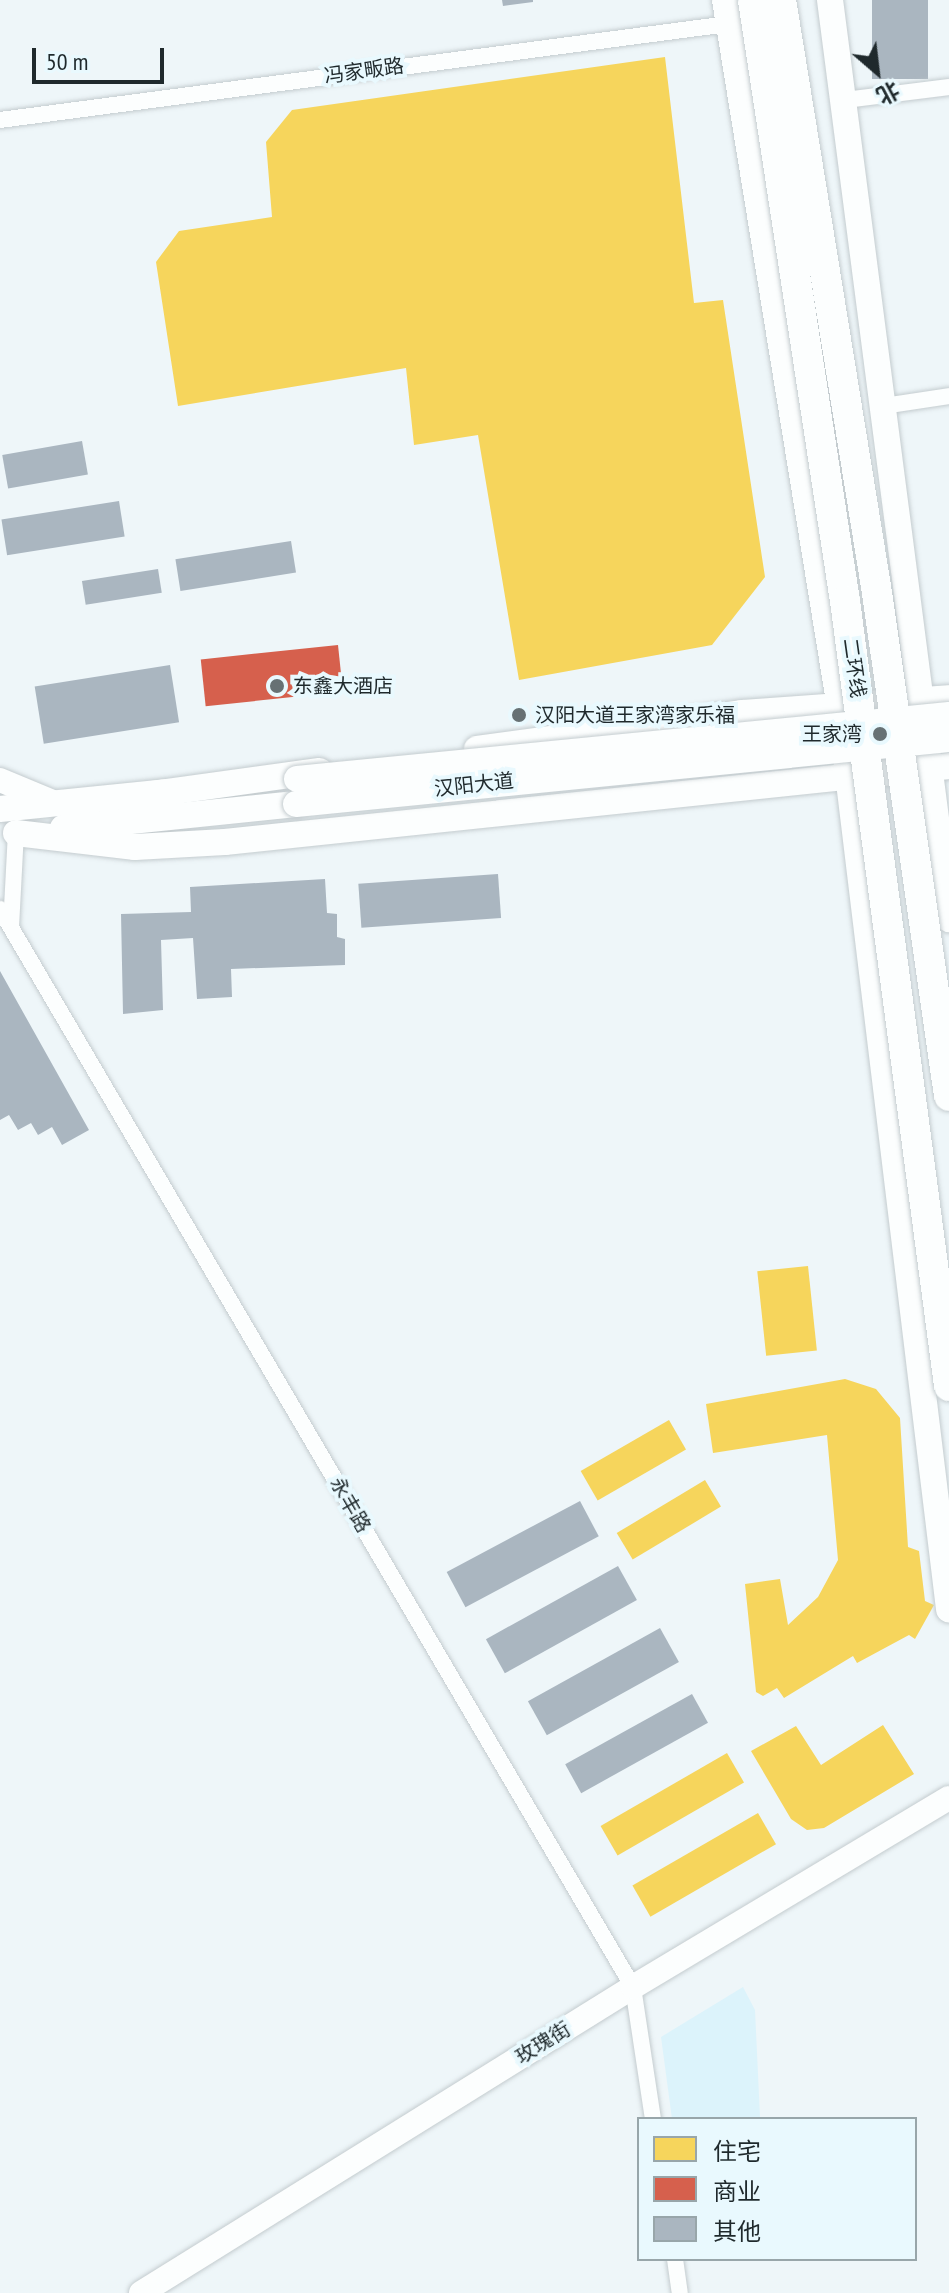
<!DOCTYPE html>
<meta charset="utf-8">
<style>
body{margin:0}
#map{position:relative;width:949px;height:2293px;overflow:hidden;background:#eef6f9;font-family:"PT Sans Narrow","Noto Sans SC",sans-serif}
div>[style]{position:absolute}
.built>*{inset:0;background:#dcf3fb}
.homes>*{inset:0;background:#f6d55c;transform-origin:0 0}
.shops>*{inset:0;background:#d6604d;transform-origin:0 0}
.building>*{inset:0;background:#aab6c0;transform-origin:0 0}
.roads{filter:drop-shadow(0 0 2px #c4cccf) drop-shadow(0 0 2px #c4cccf)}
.street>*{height:16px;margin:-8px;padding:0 8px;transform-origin:8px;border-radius:8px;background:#fcfefe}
.secondary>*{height:24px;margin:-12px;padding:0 12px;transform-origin:12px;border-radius:12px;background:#fcfefe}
.primary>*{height:26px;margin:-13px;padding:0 13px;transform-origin:13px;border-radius:13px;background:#fcfefe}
.bridges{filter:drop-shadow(0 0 2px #c4cccf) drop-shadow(0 0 2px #c4cccf)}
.primary-bridge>*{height:26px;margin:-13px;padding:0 13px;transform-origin:13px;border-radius:13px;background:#fcfefe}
.highway-bridge>*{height:30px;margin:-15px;padding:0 15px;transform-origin:15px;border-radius:15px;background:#fcfefe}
.dots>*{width:22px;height:22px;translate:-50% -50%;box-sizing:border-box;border:4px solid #e9f9fe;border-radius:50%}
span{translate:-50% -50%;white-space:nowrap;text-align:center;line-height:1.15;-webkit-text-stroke:8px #e9f9fe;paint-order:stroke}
.street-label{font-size:20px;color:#1f292c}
.poi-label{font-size:20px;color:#1f292c}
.left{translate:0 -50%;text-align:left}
.right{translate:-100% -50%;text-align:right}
.legend{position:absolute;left:637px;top:2117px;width:280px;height:144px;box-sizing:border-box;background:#e9f9fe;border:2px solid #98a6aa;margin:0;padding:10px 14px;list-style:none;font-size:24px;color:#1f292c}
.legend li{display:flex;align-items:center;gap:16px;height:40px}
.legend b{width:40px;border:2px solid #98a6aa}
.north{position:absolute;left:837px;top:32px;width:80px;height:80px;-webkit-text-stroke:6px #e9f9fe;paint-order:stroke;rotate:152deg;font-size:22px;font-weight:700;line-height:32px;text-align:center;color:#1f292c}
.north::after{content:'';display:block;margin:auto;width:28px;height:36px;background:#1f292c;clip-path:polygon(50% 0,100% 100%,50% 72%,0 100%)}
.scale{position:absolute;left:32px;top:48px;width:132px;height:36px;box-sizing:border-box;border:4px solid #1f292c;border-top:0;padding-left:10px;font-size:24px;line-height:28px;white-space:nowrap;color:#1f292c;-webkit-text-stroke:6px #e9f9fe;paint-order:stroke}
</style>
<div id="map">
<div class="built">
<i style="clip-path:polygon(743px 1987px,755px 2010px,760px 2117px,672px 2119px,661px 2037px)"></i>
</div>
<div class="homes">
<i style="clip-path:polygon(665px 57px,694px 303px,723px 300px,765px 577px,712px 645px,519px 680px,478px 435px,414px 445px,406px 368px,178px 406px,156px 262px,179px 231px,272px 217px,266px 142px,292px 110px)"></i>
<i style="left:808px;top:1266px;width:85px;height:51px;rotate:84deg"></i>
<i style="clip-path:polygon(845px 1379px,876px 1389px,900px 1418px,908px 1547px,919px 1551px,925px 1601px,934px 1605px,915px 1639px,909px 1635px,857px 1663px,853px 1656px,784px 1698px,777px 1688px,763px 1696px,756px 1692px,745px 1584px,780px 1579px,788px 1625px,818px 1597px,838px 1560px,827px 1435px,713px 1453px,706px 1404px)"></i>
<i style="left:669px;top:1420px;width:34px;height:102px;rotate:60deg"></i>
<i style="left:705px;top:1480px;width:31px;height:103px;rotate:59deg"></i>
<i style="clip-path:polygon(883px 1725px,914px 1774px,824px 1828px,807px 1830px,791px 1819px,751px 1751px,796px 1726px,821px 1765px)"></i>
<i style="left:727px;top:1753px;width:34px;height:146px;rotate:60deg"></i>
<i style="left:758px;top:1813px;width:36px;height:145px;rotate:60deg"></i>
</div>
<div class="shops">
<i style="left:338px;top:645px;width:47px;height:138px;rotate:84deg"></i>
</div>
<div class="building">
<i style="clip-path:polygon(502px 0,533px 0,533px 2px,503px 6px)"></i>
<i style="left:872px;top:0;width:56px;height:79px"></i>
<i style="left:82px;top:441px;width:34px;height:81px;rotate:80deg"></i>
<i style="left:119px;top:501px;width:36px;height:119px;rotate:81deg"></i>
<i style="left:291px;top:541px;width:32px;height:117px;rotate:81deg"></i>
<i style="left:158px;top:569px;width:24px;height:77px;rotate:81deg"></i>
<i style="left:170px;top:665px;width:58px;height:137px;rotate:81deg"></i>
<i style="left:498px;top:874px;width:44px;height:140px;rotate:86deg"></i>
<i style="clip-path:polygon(325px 879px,327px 913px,337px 914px,337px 937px,345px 939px,345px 965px,231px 969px,232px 997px,197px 999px,193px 938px,161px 940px,163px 1010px,123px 1014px,121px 914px,191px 912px,190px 887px)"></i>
<i style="clip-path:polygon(0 971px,89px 1130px,62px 1145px,52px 1127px,38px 1135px,31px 1123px,18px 1130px,9px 1115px,0 1120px)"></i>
<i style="left:580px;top:1501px;width:40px;height:151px;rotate:62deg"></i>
<i style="left:618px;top:1566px;width:39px;height:151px;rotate:61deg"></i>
<i style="left:660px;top:1628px;width:39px;height:151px;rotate:61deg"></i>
<i style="left:692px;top:1694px;width:33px;height:145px;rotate:61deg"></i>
</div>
<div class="roads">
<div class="street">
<i style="left:845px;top:100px;width:105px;rotate:-7.1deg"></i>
<i style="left:0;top:120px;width:734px;rotate:-7.51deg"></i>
<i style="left:884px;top:406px;width:66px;rotate:-8.7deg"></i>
<i style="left:0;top:909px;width:1250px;rotate:59.58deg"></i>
<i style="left:633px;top:1987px;width:134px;rotate:81.4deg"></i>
<i style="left:11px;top:927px;width:94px;rotate:-87deg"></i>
<i style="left:675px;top:2259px;width:34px;rotate:82deg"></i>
</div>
<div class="secondary">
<i style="left:0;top:780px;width:60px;rotate:22.7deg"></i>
<i style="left:141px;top:2293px;width:579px;rotate:-31.88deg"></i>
<i style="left:633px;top:1987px;width:368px;rotate:-30.9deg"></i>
</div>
<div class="primary">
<i style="left:725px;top:0;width:717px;rotate:80.77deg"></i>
<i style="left:840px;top:708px;width:908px;rotate:83.1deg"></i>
<i style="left:830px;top:0;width:927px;rotate:82.62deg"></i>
<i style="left:477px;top:749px;width:267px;rotate:-7.7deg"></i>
<i style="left:742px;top:713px;width:208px;rotate:-4.1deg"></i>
<i style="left:153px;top:794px;width:168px;rotate:-7.9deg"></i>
<i style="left:0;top:809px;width:169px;rotate:-5.8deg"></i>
<i style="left:63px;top:828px;width:234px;rotate:-5.9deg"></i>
<i style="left:16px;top:833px;width:120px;rotate:6.7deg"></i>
<i style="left:135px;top:847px;width:90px;rotate:-3.2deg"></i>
<i style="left:225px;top:842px;width:728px;rotate:-5.99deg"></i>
</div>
</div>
<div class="bridges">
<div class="primary-bridge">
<i style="left:297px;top:779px;width:655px;rotate:-5.61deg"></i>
<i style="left:296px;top:804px;width:656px;rotate:-5.68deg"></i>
</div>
<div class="highway-bridge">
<i style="left:753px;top:0;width:608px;rotate:81.3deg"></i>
<i style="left:845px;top:601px;width:792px;rotate:82.45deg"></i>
<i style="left:781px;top:0;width:601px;rotate:80.8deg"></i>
<i style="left:877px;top:593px;width:508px;rotate:81.85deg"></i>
</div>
</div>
<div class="dots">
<i style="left:277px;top:686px;background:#677174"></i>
<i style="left:519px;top:715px;background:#677174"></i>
<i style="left:880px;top:734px;background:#677174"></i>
</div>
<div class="street-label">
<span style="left:364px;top:71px;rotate:-8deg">冯家畈路</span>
<span style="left:854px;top:668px;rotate:82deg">二环线</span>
<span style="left:474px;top:785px;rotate:-6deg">汉阳大道</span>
<span style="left:350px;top:1505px;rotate:60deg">永丰路</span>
<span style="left:543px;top:2043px;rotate:-32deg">玫瑰街</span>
</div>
<div class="poi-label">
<span class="left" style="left:293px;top:686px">东鑫大酒店</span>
<span class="left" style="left:535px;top:715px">汉阳大道王家湾家乐福</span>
<span class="right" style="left:862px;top:734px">王家湾</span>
</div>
<ul class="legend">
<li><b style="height:22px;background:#f6d55c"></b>住宅</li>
<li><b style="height:22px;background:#d6604d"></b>商业</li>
<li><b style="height:22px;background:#aab6c0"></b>其他</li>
</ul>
<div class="north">北</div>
<div class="scale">50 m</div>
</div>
